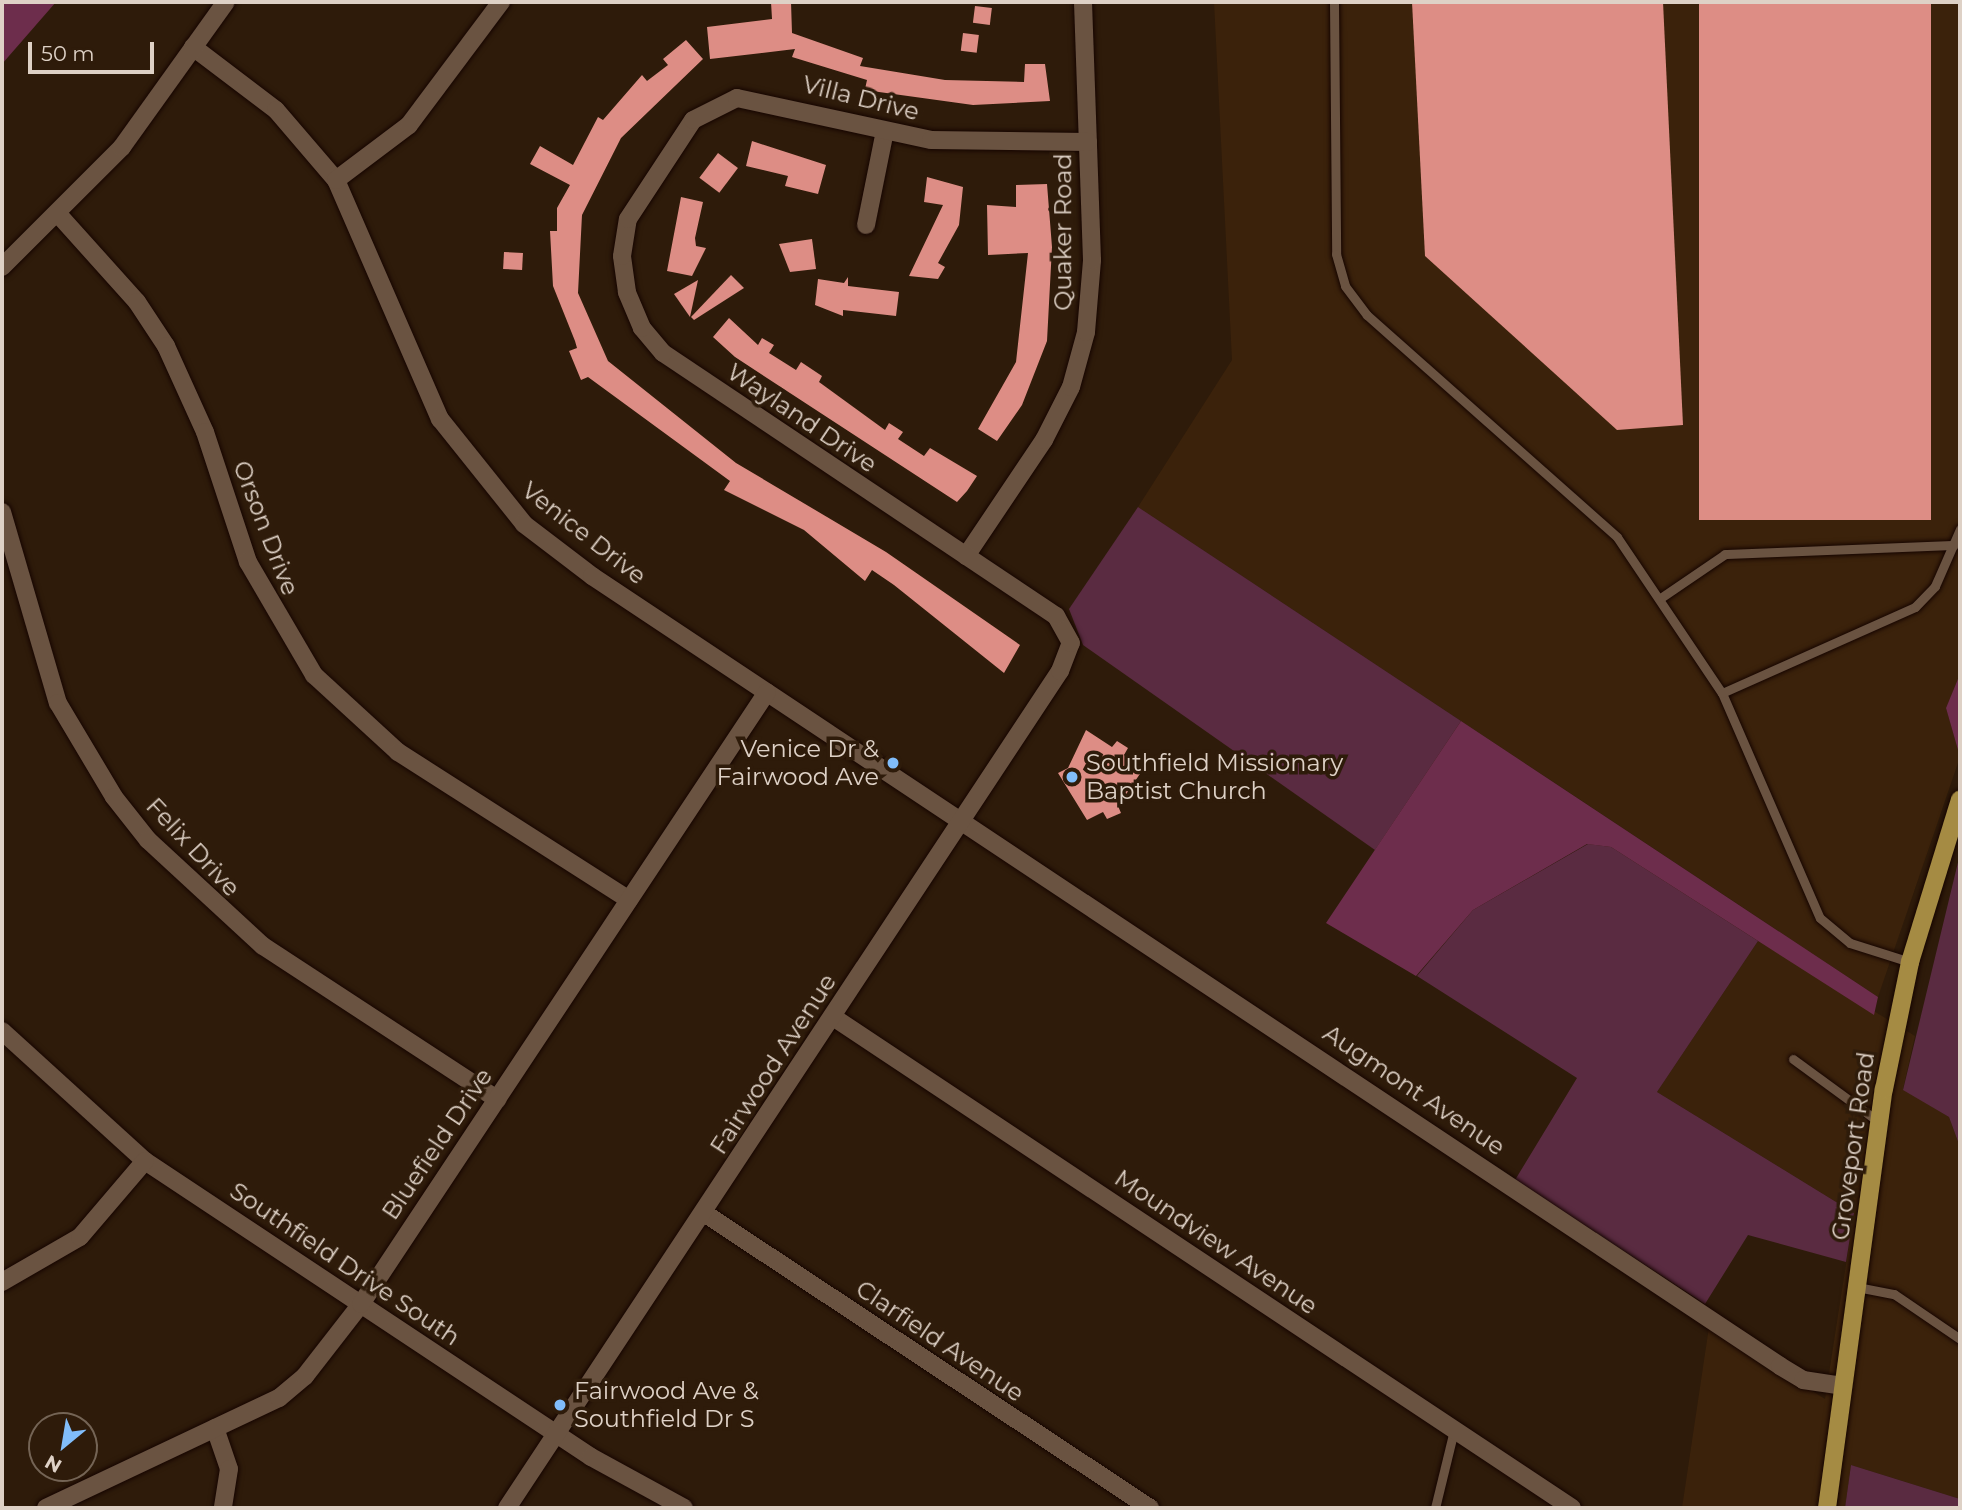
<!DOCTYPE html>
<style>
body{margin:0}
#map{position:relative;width:1962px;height:1510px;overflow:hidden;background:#2e1b0a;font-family:Montserrat,sans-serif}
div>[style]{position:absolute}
.built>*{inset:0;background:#3b220b}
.green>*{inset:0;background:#5a2b41}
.forest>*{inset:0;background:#6d2d4c}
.building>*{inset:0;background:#dd8d85;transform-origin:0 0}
.roads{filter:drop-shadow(0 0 2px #160500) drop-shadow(0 0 2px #160500)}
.lane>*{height:9px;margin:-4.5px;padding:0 4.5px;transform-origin:4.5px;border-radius:4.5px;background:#6a5341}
.street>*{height:18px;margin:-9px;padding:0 9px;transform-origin:9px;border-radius:9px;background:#6a5341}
.primary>*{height:18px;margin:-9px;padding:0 9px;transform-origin:9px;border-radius:9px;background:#a58b43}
.dots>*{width:19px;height:19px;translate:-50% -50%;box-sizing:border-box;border:4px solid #2e1b0a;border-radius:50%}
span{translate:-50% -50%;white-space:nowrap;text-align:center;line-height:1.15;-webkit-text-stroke:7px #2e1b0a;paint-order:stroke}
.street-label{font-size:24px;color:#ded1c6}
.poi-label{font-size:24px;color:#ded1c6}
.right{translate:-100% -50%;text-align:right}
.left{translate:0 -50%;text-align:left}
.frame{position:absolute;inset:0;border:4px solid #ded1c6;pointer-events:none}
.north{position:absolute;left:28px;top:1412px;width:70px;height:70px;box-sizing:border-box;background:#2e1b0a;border:2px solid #746455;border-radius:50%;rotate:210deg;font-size:19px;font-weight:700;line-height:28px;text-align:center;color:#ded1c6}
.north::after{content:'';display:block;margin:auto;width:24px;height:32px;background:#81bdfa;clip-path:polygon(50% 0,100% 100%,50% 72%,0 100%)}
.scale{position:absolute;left:28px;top:42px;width:126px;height:32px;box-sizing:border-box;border:4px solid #ded1c6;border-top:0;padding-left:9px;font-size:21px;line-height:24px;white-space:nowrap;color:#ded1c6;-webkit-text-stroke:5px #2e1b0a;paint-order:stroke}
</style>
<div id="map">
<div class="built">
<i style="clip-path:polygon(1214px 2px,1960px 2px,1960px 674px,1946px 708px,1960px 757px,1878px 997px,1138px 507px,1232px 360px)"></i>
<i style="clip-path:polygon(1758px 941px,1915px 1036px,1903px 1089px,1949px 1117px,1960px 1147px,1960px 1499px,1851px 1465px,1845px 1508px,1682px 1508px,1709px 1327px,1825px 1399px,1854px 1213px,1657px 1092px)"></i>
</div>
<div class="green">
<i style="clip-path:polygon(1138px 507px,1461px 721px,1375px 850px,1083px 645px,1069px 609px)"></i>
<i style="clip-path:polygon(1588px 844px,1611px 847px,1758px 941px,1657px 1092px,1854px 1213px,1846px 1262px,1748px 1235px,1705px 1304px,1515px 1180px,1577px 1078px,1417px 976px,1473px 910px)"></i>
<i style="clip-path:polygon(1960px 854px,1960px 1147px,1949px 1117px,1903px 1090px)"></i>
<i style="clip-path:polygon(1851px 1465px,1960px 1499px,1960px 1508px,1845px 1508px)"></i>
</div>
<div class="forest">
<i style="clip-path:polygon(2px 2px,56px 2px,2px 64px)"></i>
<i style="clip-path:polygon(1960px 674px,1960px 757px,1946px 708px)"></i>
<i style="clip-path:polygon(1461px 721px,1878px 997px,1874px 1015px,1611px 847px,1587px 844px,1473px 910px,1416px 976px,1326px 923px)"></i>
</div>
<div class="building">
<i style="clip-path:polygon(771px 2px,791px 2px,792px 33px,863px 58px,860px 66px,945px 80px,1024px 82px,1025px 64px,1045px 64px,1050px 101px,973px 105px,879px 92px,865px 89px,867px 80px,792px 57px,795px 49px,710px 59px,707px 27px,772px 19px)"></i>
<i style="clip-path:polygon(1412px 2px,1663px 2px,1683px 425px,1617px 430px,1425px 256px)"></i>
<i style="left:1699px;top:2px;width:232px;height:518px"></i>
<i style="left:975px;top:6px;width:17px;height:17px;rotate:7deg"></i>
<i style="left:963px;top:33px;width:16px;height:18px;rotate:7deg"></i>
<i style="clip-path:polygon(686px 40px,703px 59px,621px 138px,582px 215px,578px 293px,608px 361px,736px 463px,886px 552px,1020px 645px,1004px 673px,894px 585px,872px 570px,865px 581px,804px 530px,724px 490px,730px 481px,588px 377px,581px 380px,569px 351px,577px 348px,575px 341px,553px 286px,550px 231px,557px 231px,557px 208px,570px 185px,530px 164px,540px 146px,573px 165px,598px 117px,603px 120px,642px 75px,647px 81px,668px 65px,663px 59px)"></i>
<i style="clip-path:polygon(752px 141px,826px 165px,818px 194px,785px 186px,788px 176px,746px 166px)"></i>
<i style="left:718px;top:153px;width:25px;height:31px;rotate:37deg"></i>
<i style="clip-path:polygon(927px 177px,963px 187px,959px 225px,938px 263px,945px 267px,938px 279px,909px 276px,943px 205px,924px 202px)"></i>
<i style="clip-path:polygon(1047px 184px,1052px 247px,1047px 341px,1022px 405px,997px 441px,978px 429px,1016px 362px,1028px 253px,988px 255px,987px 205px,1016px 207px,1016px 185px)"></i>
<i style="clip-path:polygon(681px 197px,703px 202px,695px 238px,696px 246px,706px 248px,692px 276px,667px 271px)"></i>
<i style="clip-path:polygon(812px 239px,816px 269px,790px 272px,779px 244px)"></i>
<i style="left:504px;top:252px;width:19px;height:17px;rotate:3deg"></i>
<i style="clip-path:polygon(731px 275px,744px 288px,694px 320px,691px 317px)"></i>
<i style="clip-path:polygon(848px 277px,848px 286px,899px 292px,896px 316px,843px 310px,843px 316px,815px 305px,818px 279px,844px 283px)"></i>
<i style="clip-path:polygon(698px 280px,690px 317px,674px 294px)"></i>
<i style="clip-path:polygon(729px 318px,758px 345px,762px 338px,774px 345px,769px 353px,796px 370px,801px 362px,822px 376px,819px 382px,885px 430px,889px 423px,903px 432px,898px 439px,924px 456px,930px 448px,977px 476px,967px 491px,957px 502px,735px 357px,713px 337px)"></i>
<i style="clip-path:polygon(1086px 730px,1112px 747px,1117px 741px,1128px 748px,1124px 755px,1144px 768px,1118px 806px,1121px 813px,1107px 819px,1103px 812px,1087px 820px,1058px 773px,1068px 768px)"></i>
</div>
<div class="roads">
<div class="lane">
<i style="left:1334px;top:2px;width:252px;rotate:89.5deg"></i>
<i style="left:1336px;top:254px;width:33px;rotate:74deg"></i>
<i style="left:1345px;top:286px;width:36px;rotate:53deg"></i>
<i style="left:1367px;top:315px;width:334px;rotate:41.6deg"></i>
<i style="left:1617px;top:537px;width:188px;rotate:56.1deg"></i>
<i style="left:1722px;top:693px;width:245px;rotate:66.5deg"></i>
<i style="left:1820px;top:918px;width:39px;rotate:40deg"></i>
<i style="left:1850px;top:943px;width:63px;rotate:17.6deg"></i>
<i style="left:1662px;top:597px;width:76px;rotate:-34.3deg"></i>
<i style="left:1725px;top:554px;width:229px;rotate:-2.3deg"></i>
<i style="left:1722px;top:693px;width:211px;rotate:-24deg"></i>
<i style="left:1915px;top:607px;width:29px;rotate:-46deg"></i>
<i style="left:1935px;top:586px;width:62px;rotate:-66.3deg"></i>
<i style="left:1793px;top:1059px;width:107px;rotate:36.2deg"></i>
<i style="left:1857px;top:1287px;width:38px;rotate:11deg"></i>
<i style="left:1894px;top:1294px;width:80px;rotate:34.3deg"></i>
<i style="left:1435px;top:1508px;width:80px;rotate:-76.3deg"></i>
</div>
<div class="street">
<i style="left:193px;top:47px;width:104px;rotate:37.2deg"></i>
<i style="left:276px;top:110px;width:92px;rotate:49.4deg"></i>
<i style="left:336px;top:180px;width:261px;rotate:66.5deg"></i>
<i style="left:440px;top:419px;width:134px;rotate:51.3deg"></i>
<i style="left:524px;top:524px;width:86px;rotate:37.4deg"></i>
<i style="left:592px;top:576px;width:1427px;rotate:33.62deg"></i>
<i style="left:1780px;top:1366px;width:27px;rotate:31deg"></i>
<i style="left:1803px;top:1380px;width:40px;rotate:8.5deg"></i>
<i style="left:336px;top:180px;width:91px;rotate:-37deg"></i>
<i style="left:409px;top:125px;width:154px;rotate:-53.2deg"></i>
<i style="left:58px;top:214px;width:118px;rotate:48.1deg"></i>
<i style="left:137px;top:302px;width:53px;rotate:56.6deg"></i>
<i style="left:166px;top:346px;width:94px;rotate:65.6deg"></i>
<i style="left:205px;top:432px;width:137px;rotate:71.7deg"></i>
<i style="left:248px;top:562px;width:131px;rotate:59.7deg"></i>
<i style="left:314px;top:675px;width:114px;rotate:42.5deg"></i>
<i style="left:398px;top:752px;width:274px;rotate:32.6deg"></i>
<i style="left:866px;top:225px;width:96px;rotate:-78.6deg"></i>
<i style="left:2px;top:267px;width:170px;rotate:-45deg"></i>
<i style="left:122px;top:147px;width:178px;rotate:-54.4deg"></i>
<i style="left:2px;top:512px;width:199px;rotate:73.7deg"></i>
<i style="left:58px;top:703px;width:109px;rotate:59.2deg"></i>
<i style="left:114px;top:797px;width:55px;rotate:51.7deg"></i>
<i style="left:148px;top:840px;width:156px;rotate:42.7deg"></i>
<i style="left:263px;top:946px;width:280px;rotate:33.2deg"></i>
<i style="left:966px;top:556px;width:140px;rotate:-56.1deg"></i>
<i style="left:1044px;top:440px;width:59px;rotate:-63deg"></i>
<i style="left:1071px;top:387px;width:57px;rotate:-74.7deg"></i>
<i style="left:1086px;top:332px;width:72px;rotate:-85.2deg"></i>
<i style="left:1092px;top:260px;width:258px;rotate:-92deg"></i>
<i style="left:833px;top:1017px;width:887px;rotate:33.6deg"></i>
<i style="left:2px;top:1031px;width:193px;rotate:42.3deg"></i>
<i style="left:145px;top:1161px;width:535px;rotate:33.57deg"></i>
<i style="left:591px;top:1457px;width:106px;rotate:28.7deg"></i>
<i style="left:704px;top:1213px;width:535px;rotate:33.48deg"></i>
<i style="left:2px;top:1282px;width:90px;rotate:-30deg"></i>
<i style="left:80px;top:1237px;width:100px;rotate:-49.5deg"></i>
<i style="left:215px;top:1428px;width:43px;rotate:71.1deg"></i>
<i style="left:229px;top:1469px;width:39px;rotate:99deg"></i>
<i style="left:46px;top:1508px;width:258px;rotate:-25.3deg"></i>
<i style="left:279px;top:1398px;width:34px;rotate:-40deg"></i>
<i style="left:305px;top:1376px;width:91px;rotate:-52.1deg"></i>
<i style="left:361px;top:1304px;width:734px;rotate:-56.44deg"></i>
<i style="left:507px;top:1508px;width:1003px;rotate:-56.55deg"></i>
<i style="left:1060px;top:671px;width:30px;rotate:-69deg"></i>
<i style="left:1071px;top:643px;width:31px;rotate:-119deg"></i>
<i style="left:1056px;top:616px;width:473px;rotate:-146.2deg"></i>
<i style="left:663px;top:353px;width:33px;rotate:-130deg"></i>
<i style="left:642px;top:328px;width:39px;rotate:-113deg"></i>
<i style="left:627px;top:292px;width:36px;rotate:-98deg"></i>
<i style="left:622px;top:256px;width:37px;rotate:-81deg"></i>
<i style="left:628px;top:219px;width:118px;rotate:-56.7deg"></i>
<i style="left:693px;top:120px;width:49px;rotate:-26.6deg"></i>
<i style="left:737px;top:98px;width:198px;rotate:12.2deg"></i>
<i style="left:931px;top:140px;width:157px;rotate:0.7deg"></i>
</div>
<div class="primary">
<i style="left:1827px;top:1508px;width:423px;rotate:-82.3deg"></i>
<i style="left:1884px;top:1089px;width:130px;rotate:-78.4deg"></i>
<i style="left:1910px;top:962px;width:170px;rotate:-72.9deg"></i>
</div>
</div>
<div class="dots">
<i style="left:893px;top:763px;background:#81bdfa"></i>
<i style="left:1072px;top:777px;background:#81bdfa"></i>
<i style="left:560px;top:1405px;background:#81bdfa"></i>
</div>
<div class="street-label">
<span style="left:861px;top:98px;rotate:14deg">Villa Drive</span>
<span style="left:1063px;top:232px;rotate:-90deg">Quaker Road</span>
<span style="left:802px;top:418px;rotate:34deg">Wayland Drive</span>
<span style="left:266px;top:528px;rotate:69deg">Orson Drive</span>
<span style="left:584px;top:533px;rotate:38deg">Venice Drive</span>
<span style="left:193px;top:847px;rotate:47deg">Felix Drive</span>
<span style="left:773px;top:1064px;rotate:-57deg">Fairwood Avenue</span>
<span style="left:1414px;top:1090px;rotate:34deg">Augmont Avenue</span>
<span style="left:437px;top:1144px;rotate:-56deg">Bluefield Drive</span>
<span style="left:1853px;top:1146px;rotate:-82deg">Groveport Road</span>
<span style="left:1216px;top:1242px;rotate:34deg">Moundview Avenue</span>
<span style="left:345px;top:1264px;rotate:34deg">Southfield Drive South</span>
<span style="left:940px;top:1341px;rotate:34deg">Clarfield Avenue</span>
</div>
<div class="poi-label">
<span class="right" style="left:879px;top:763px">Venice Dr &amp;<br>Fairwood Ave</span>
<span class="left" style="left:1086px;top:777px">Southfield Missionary<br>Baptist Church</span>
<span class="left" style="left:574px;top:1405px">Fairwood Ave &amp;<br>Southfield Dr S</span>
</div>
<div class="frame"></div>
<div class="north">N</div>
<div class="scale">50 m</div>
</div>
